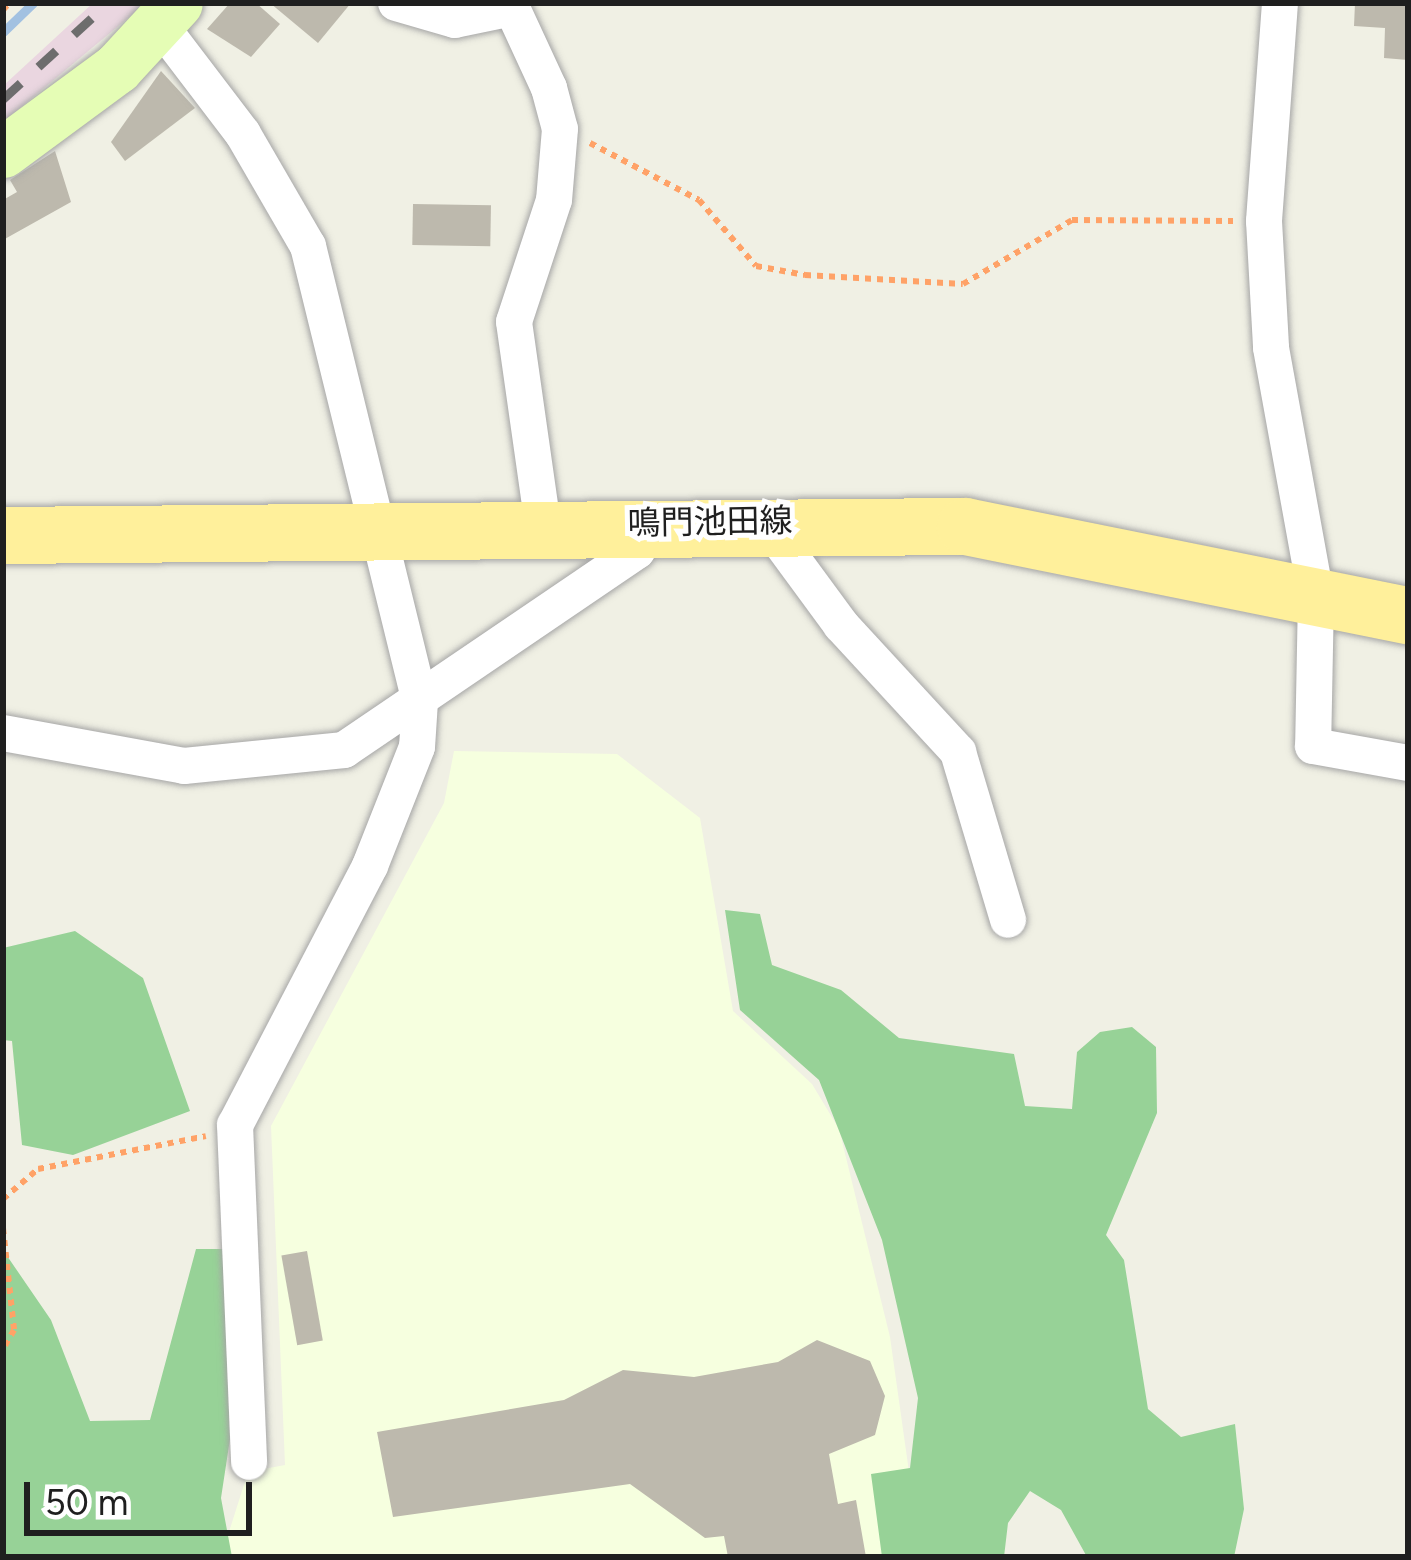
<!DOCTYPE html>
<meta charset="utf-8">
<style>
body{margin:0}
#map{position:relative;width:1411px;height:1560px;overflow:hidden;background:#f0f0e4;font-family:Figtree,"Noto Sans JP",sans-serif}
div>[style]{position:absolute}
.industrial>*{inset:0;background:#ead6e0}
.education>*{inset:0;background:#f6ffdf}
.forest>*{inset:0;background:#97d297}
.stream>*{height:9px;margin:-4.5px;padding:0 4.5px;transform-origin:4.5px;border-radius:4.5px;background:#a2c1e1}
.building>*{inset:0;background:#bdb9ad;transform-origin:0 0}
.path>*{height:6px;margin-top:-3px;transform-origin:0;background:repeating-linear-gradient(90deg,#ffa267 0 6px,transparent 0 12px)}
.roads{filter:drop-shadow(0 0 3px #a6a6a6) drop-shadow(0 0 3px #a6a6a6)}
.minor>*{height:36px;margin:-18px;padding:0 18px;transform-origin:18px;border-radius:18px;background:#fff}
.secondary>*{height:51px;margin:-25.5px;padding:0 25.5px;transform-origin:25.5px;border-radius:25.5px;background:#e5fdb5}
.primary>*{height:57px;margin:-28.5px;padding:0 28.5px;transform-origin:28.5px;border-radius:28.5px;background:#fff09b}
.rail>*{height:9px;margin-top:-4.5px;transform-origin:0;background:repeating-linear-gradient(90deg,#6d6d6d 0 24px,transparent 0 48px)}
span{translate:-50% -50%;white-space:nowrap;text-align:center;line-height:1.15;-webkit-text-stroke:10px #fff;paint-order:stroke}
.street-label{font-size:33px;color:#1f1f1f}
.frame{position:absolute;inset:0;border:6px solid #1f1f1f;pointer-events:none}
.scale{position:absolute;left:24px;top:1482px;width:228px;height:54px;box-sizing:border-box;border:6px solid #1f1f1f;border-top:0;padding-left:15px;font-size:36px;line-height:42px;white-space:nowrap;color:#1f1f1f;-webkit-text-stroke:9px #fff;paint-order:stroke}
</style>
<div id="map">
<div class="industrial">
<i style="clip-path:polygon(93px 3px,146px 3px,3px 122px,3px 86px)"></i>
</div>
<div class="education">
<i style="clip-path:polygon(454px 751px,617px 754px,700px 818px,733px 1011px,812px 1084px,839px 1129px,890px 1337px,921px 1557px,221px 1557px,248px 1472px,285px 1465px,271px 1126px,444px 803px)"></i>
</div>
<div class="forest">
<i style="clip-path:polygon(725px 910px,760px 914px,772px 965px,841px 990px,899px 1038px,1014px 1054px,1025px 1106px,1072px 1109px,1077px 1052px,1100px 1032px,1132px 1027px,1156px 1047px,1157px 1113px,1106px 1235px,1124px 1260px,1148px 1409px,1181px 1437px,1235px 1424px,1244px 1509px,1234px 1557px,1087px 1557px,1061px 1510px,1030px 1491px,1008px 1523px,1004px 1557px,882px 1557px,871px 1474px,910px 1468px,918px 1398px,882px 1240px,819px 1080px,740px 1010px)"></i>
<i style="clip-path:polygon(75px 931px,143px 978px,190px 1111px,73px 1155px,22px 1145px,12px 1041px,3px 1040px,3px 948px)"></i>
<i style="clip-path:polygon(196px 1249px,223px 1249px,230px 1439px,221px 1498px,232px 1557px,3px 1557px,3px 1250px,51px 1320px,90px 1421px,150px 1420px)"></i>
</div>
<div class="stream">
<i style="left:3px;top:32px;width:42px;rotate:-44deg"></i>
</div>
<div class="building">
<i style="clip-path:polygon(230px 3px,256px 3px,280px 24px,251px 57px,207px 29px)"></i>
<i style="clip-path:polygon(270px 3px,351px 3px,318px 43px)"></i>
<i style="clip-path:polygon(1355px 3px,1408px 3px,1408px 60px,1384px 58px,1385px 28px,1354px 26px)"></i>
<i style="clip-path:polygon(161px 71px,195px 108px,125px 161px,111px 142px)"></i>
<i style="clip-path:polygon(55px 151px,71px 202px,3px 240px,3px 200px,17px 192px,10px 180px)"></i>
<i style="left:413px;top:204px;width:78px;height:41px;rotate:1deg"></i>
<i style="left:307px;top:1251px;width:91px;height:26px;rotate:80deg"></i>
<i style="clip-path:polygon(817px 1340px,870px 1361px,885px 1396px,875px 1435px,829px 1454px,838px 1504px,856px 1500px,866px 1557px,728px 1557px,724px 1536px,705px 1538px,630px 1484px,393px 1517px,377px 1432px,564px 1400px,623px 1370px,694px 1377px,778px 1362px)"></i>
</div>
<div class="path">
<i style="left:3px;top:10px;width:9px;rotate:-49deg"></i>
<i style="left:590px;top:143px;width:123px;rotate:27.6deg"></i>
<i style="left:699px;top:200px;width:87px;rotate:49.2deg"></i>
<i style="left:756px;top:266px;width:50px;rotate:10.4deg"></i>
<i style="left:805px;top:275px;width:158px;rotate:3.3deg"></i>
<i style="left:963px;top:284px;width:126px;rotate:-30.4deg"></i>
<i style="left:1072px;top:220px;width:161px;rotate:0.4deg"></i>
<i style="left:3px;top:1199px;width:46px;rotate:-40.6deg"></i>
<i style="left:38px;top:1169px;width:171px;rotate:-11.1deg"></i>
<i style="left:3px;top:1228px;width:103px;rotate:83.8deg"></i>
<i style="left:14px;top:1330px;width:22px;rotate:120deg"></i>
</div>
<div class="roads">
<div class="minor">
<i style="left:396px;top:3px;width:61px;rotate:16.1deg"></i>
<i style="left:455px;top:20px;width:58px;rotate:-11.9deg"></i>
<i style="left:512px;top:8px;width:88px;rotate:65.2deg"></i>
<i style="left:549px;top:88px;width:42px;rotate:75deg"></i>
<i style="left:560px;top:129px;width:71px;rotate:94.8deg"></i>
<i style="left:554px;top:200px;width:128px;rotate:108.2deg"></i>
<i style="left:514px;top:322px;width:206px;rotate:81.9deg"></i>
<i style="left:1280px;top:3px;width:219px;rotate:94.2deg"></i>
<i style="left:1264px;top:221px;width:127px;rotate:86.8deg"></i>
<i style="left:1271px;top:348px;width:252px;rotate:79.7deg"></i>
<i style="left:1316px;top:596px;width:150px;rotate:91.1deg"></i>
<i style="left:1313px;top:746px;width:97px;rotate:10.1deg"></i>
<i style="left:160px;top:25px;width:137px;rotate:52.7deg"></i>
<i style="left:243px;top:134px;width:129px;rotate:59.9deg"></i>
<i style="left:308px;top:246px;width:469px;rotate:76.2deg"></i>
<i style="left:420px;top:701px;width:46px;rotate:93.7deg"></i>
<i style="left:417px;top:747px;width:128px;rotate:111.6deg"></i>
<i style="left:370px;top:866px;width:292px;rotate:117.5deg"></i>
<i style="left:235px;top:1125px;width:337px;rotate:87.6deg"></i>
<i style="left:764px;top:520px;width:130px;rotate:53.7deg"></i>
<i style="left:841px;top:625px;width:173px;rotate:47.3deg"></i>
<i style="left:958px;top:752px;width:175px;rotate:73.4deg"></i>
<i style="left:3px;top:733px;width:184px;rotate:10.3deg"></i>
<i style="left:184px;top:766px;width:161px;rotate:-5.7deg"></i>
<i style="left:344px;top:750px;width:354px;rotate:-34.2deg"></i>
<i style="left:637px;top:551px;width:33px;rotate:-57deg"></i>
</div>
<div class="secondary">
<i style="left:3px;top:152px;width:142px;rotate:-36.4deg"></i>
<i style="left:117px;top:68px;width:88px;rotate:-47.3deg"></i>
</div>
<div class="primary">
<i style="left:3px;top:535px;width:962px;rotate:-0.54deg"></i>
<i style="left:965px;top:526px;width:452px;rotate:11.4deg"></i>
</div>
</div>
<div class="rail">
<i style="left:3px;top:99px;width:142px;rotate:-42.4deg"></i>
</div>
<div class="street-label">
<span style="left:710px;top:522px;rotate:-1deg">鳴門池田線</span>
</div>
<div class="frame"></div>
<div class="scale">50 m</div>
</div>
